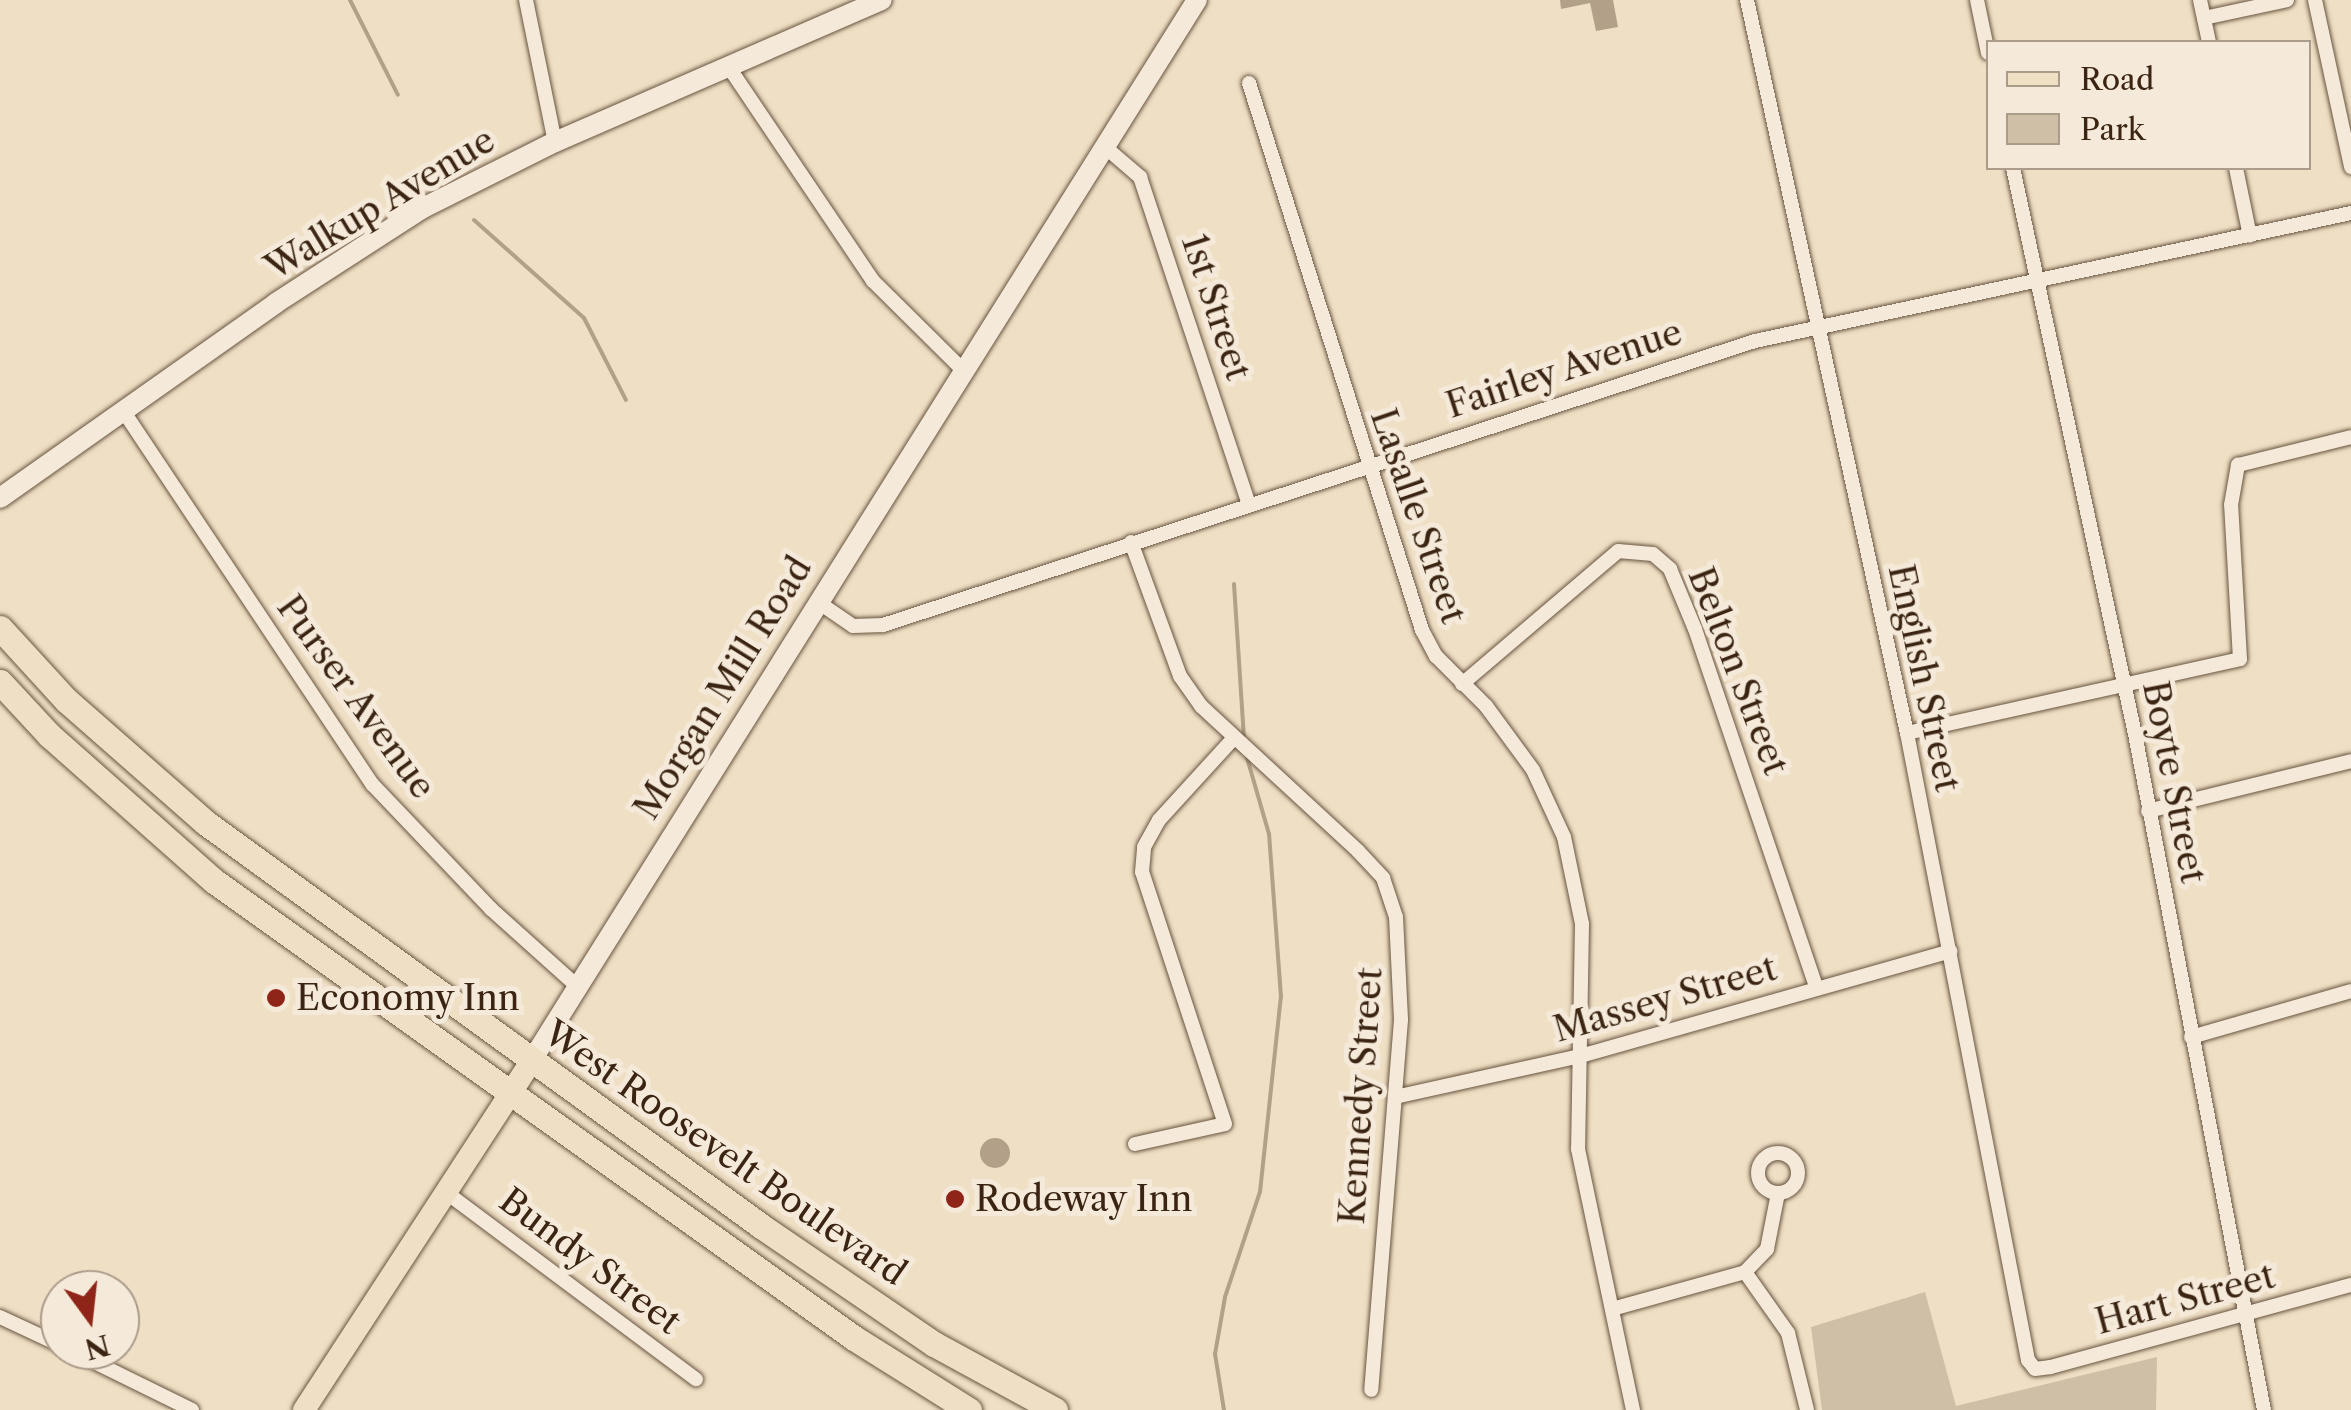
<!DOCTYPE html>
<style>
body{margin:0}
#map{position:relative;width:2351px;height:1410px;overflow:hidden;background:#efdfc5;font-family:"Libre Caslon Text",serif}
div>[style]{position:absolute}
.green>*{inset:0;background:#d0bfa7}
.water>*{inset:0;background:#b2a088}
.round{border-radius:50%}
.stream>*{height:4px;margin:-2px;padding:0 2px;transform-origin:2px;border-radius:2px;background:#b2a088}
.roads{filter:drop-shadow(0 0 2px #68543f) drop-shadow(0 0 2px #68543f)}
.street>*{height:14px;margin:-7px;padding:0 7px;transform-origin:7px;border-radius:7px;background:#f5ead9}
.street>.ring{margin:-7px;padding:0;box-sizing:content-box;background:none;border:14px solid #f5ead9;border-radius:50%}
.secondary>*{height:20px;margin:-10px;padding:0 10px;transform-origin:10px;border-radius:10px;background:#f5ead9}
.primary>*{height:22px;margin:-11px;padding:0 11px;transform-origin:11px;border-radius:11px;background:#efdfc5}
.highway>*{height:25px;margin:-12.5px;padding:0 12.5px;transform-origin:12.5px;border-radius:12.5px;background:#efdfc5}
.dots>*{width:28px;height:28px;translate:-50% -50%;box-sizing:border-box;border:5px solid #f5ead9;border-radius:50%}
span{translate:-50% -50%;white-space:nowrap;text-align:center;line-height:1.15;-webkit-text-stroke:10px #f5ead9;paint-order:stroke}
.street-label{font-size:35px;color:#3b2512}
.poi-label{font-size:35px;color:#3b2512}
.left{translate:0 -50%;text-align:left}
.legend{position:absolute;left:1986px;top:40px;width:325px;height:130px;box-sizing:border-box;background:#f5ead9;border:2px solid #ab9b89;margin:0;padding:12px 18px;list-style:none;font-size:30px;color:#3b2512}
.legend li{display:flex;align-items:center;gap:20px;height:50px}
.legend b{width:50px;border:2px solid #ab9b89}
.north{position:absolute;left:40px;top:1270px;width:100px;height:100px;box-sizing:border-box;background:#f5ead9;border:2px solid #ab9b89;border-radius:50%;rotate:165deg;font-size:28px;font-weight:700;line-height:40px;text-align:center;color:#3b2512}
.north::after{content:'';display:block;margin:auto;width:35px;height:45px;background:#8f2418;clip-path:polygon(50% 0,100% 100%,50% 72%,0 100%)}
</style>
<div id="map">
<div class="green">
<i style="clip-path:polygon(1925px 1292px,1956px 1406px,2157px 1357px,2156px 1410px,1822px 1410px,1811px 1327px)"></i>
</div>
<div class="water">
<i style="clip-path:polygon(1560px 0,1613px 0,1618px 27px,1596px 31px,1590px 3px,1561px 9px)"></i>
<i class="round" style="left:980px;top:1138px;width:30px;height:30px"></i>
</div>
<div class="stream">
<i style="left:350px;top:0;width:106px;rotate:63.2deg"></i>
<i style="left:474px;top:220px;width:147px;rotate:41.7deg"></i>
<i style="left:584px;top:318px;width:92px;rotate:62.9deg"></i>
<i style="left:1234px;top:584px;width:155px;rotate:86.3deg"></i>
<i style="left:1224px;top:1410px;width:57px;rotate:-99.1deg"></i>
<i style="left:1215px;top:1354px;width:58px;rotate:-80deg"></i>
<i style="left:1225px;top:1297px;width:111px;rotate:-71.6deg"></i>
<i style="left:1260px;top:1192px;width:196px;rotate:-83.9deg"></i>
<i style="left:1281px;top:997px;width:163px;rotate:-94.2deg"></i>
<i style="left:1269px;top:834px;width:79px;rotate:-106.1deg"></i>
</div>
<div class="roads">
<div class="street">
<i style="left:526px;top:0;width:145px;rotate:78.5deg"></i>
<i style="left:1747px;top:0;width:750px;rotate:77.69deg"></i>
<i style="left:1907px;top:733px;width:639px;rotate:79.08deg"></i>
<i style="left:2028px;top:1360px;width:11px;rotate:52deg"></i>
<i style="left:2035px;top:1369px;width:16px;rotate:-7deg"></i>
<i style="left:2051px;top:1367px;width:311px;rotate:-15.3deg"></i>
<i style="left:1977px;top:0;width:54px;rotate:78.3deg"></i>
<i style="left:2200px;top:0;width:43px;rotate:77.9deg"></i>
<i style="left:2315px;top:0;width:171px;rotate:77.8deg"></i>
<i style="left:2204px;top:18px;width:85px;rotate:-12.2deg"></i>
<i style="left:728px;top:66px;width:259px;rotate:56deg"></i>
<i style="left:873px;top:281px;width:127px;rotate:44.7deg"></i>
<i style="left:1249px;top:83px;width:574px;rotate:72.45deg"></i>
<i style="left:1422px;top:630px;width:30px;rotate:62deg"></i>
<i style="left:1436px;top:656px;width:71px;rotate:45deg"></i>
<i style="left:1486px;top:706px;width:79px;rotate:53.7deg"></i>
<i style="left:1533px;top:770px;width:74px;rotate:65.2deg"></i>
<i style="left:1564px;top:837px;width:89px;rotate:78.3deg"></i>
<i style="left:1582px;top:924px;width:225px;rotate:91deg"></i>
<i style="left:1578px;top:1149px;width:267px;rotate:78.1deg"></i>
<i style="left:1104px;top:146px;width:48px;rotate:40.7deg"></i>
<i style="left:1140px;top:177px;width:342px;rotate:71.6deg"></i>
<i style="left:2013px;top:168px;width:579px;rotate:77.84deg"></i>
<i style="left:2135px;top:734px;width:688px;rotate:79.2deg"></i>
<i style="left:2236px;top:168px;width:69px;rotate:78.4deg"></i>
<i style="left:124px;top:412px;width:448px;rotate:56.3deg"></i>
<i style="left:373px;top:785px;width:171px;rotate:46.4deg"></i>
<i style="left:491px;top:909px;width:117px;rotate:41.9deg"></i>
<i style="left:1131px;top:542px;width:143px;rotate:69.9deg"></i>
<i style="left:1180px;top:676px;width:37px;rotate:55deg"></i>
<i style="left:1201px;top:706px;width:214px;rotate:42.7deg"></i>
<i style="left:1358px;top:851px;width:37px;rotate:47deg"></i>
<i style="left:1383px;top:878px;width:41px;rotate:71.6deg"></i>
<i style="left:1396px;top:917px;width:103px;rotate:87.2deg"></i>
<i style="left:1401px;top:1020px;width:371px;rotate:94.6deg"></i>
<i style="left:818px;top:602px;width:42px;rotate:34.4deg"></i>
<i style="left:853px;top:626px;width:30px;rotate:-2deg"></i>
<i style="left:883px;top:625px;width:917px;rotate:-18.04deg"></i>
<i style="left:1755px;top:341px;width:610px;rotate:-12.12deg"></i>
<i style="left:1462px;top:684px;width:205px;rotate:-40.4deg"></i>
<i style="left:1618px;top:551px;width:35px;rotate:5deg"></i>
<i style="left:1653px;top:554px;width:23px;rotate:41deg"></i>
<i style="left:1670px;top:569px;width:65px;rotate:67.4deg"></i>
<i style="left:1695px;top:629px;width:377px;rotate:71.3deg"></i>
<i style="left:1907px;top:733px;width:341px;rotate:-12.5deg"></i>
<i style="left:2240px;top:659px;width:154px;rotate:-93.3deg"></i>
<i style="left:2231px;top:505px;width:41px;rotate:-80.1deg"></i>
<i style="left:2238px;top:465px;width:116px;rotate:-13.9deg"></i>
<i style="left:2148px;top:811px;width:209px;rotate:-13.8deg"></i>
<i style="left:2191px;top:1037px;width:166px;rotate:-16deg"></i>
<i style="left:1395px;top:1097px;width:189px;rotate:-12.5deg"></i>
<i style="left:1580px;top:1056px;width:385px;rotate:-15.8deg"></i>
<i style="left:1135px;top:1144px;width:92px;rotate:-12.5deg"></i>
<i style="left:1225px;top:1124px;width:265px;rotate:-108.2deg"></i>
<i style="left:1142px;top:872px;width:25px;rotate:-85deg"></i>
<i style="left:1144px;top:847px;width:31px;rotate:-61deg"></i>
<i style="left:1159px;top:820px;width:111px;rotate:-47.6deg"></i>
<i class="ring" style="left:1758px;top:1153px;width:26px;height:26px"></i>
<i style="left:447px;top:1193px;width:311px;rotate:36.8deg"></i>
<i style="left:1745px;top:1272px;width:75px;rotate:54.8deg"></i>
<i style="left:1788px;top:1333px;width:79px;rotate:76.1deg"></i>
<i style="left:1612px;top:1309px;width:138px;rotate:-15.5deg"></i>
<i style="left:1745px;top:1272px;width:32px;rotate:-46deg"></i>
<i style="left:1767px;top:1249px;width:57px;rotate:-78.9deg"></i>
<i style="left:0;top:1317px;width:66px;rotate:25deg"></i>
<i style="left:70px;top:1350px;width:136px;rotate:26.2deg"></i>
</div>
<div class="secondary">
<i style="left:0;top:498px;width:338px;rotate:-35.2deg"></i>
<i style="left:276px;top:303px;width:175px;rotate:-32.9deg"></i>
<i style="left:423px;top:208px;width:148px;rotate:-26.6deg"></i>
<i style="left:555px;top:142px;width:356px;rotate:-23.5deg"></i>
<i style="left:532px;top:1060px;width:1251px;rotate:-57.9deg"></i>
</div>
<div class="primary">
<i style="left:304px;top:1410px;width:418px;rotate:-56.9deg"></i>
</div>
<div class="highway">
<i style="left:0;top:628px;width:98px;rotate:47.5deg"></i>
<i style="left:66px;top:700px;width:186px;rotate:41.3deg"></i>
<i style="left:206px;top:823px;width:686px;rotate:35.98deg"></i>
<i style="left:761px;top:1226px;width:209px;rotate:34.3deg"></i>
<i style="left:934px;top:1344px;width:138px;rotate:28.6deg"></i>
<i style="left:0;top:682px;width:72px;rotate:47.2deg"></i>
<i style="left:49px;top:735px;width:220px;rotate:41.5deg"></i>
<i style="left:214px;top:881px;width:786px;rotate:35.53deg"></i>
<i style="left:854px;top:1338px;width:136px;rotate:32.1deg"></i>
</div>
</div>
<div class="dots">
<i style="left:276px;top:998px;background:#8f2418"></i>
<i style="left:955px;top:1199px;background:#8f2418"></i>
</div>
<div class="street-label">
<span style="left:380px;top:204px;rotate:-31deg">Walkup Avenue</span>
<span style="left:1216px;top:307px;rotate:72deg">1st Street</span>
<span style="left:1564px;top:369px;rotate:-18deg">Fairley Avenue</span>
<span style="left:1418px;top:516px;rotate:71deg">Lasalle Street</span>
<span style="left:1738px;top:671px;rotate:69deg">Belton Street</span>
<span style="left:1924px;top:678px;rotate:78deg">English Street</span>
<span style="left:723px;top:688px;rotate:-58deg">Morgan Mill Road</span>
<span style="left:356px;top:697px;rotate:54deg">Purser Avenue</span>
<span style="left:2174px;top:782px;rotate:79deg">Boyte Street</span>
<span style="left:1665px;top:999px;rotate:-16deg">Massey Street</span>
<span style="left:1361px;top:1096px;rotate:-86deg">Kennedy Street</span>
<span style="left:725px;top:1153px;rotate:35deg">West Roosevelt Boulevard</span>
<span style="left:590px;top:1261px;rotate:37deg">Bundy Street</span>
<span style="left:2185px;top:1299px;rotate:-15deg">Hart Street</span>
</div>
<div class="poi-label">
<span class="left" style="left:296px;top:998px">Economy Inn</span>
<span class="left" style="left:975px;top:1199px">Rodeway Inn</span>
</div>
<ul class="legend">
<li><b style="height:12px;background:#efdfc5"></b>Road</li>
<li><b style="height:28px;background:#d0bfa7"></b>Park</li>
</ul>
<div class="north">N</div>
</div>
